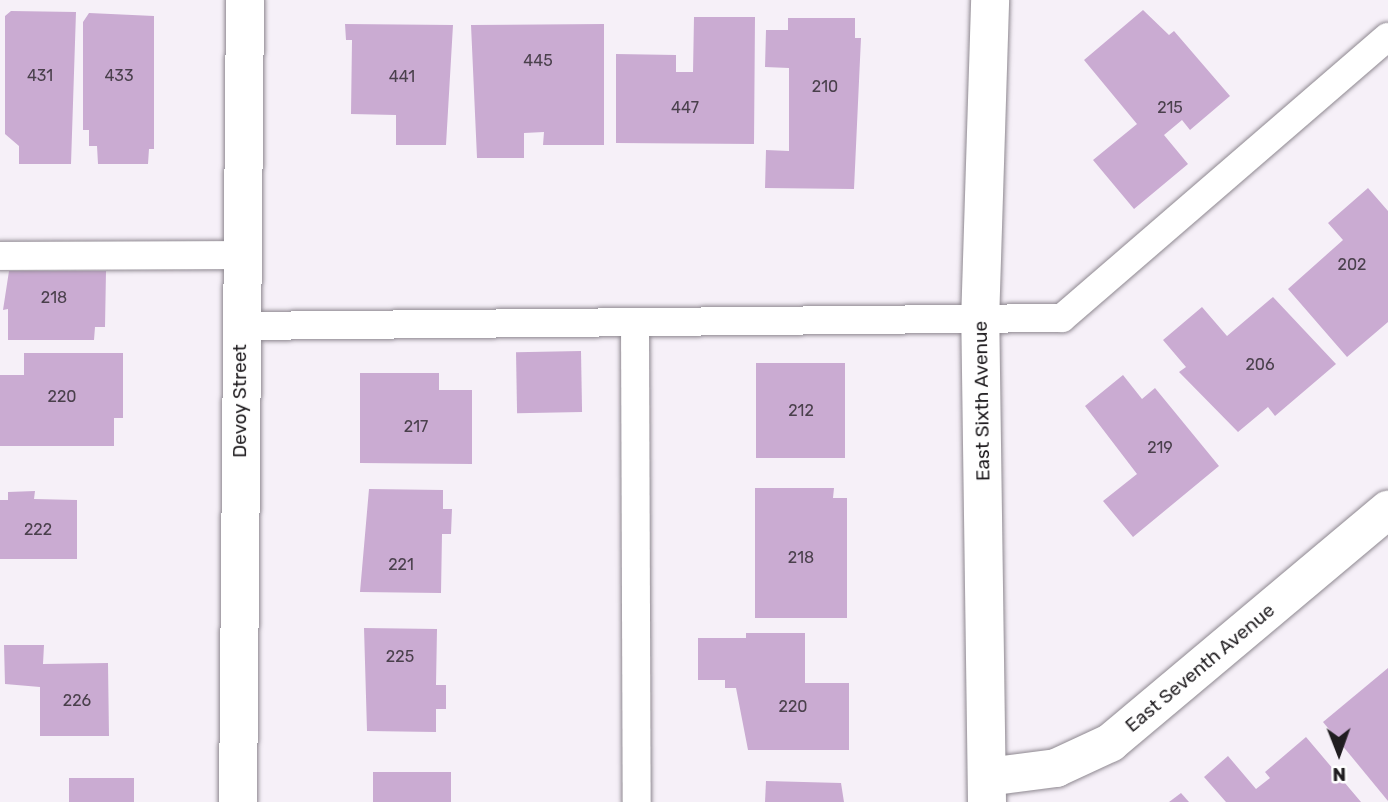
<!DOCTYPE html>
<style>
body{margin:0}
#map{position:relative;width:1388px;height:802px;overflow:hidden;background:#f6f0f8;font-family:Rubik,sans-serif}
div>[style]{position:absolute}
.building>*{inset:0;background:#caabd2;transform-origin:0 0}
.roads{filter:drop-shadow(0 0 2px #8e8890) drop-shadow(0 0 2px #8e8890)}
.lane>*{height:28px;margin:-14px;padding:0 14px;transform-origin:14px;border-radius:14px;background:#fff}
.street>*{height:38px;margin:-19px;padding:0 19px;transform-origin:19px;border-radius:19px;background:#fff}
span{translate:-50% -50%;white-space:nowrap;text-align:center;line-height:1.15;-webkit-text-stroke:7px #fff;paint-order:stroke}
.number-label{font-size:16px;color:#4a404c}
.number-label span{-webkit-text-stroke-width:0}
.street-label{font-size:19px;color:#201d20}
.north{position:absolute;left:1304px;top:718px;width:70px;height:70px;-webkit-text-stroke:5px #fff;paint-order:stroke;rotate:179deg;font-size:19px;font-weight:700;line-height:28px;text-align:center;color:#201d20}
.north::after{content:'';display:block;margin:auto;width:24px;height:32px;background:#201d20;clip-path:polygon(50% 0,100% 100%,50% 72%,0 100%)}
</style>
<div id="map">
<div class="building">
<i style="clip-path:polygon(1143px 10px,1169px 35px,1174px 31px,1230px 96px,1190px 130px,1182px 120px,1164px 135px,1188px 164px,1134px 209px,1093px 160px,1137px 124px,1084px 60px)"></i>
<i style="clip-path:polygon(11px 11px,76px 12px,71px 164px,19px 164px,19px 146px,5px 134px,5px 16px)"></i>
<i style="clip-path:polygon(89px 13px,154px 16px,154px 149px,149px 149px,148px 164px,98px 164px,97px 146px,89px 146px,89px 130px,83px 130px,83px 22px)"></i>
<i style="clip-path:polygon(694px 17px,755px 17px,754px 144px,616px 143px,616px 54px,676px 55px,676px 72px,693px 72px)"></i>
<i style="clip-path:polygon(788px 18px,855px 18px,855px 38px,861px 38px,854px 189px,765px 188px,766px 150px,789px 151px,789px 68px,765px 67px,766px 30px,788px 30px)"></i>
<i style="clip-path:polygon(345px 24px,453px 25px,446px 145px,396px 145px,396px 115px,351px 114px,352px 40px,346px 40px)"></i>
<i style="clip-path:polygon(604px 24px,604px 145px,543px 145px,544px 132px,524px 133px,524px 158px,477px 158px,471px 25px)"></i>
<i style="clip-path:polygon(1368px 188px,1388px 211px,1388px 322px,1347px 357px,1288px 289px,1343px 240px,1328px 223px)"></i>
<i style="clip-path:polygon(9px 271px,106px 271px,105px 327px,95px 327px,94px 340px,8px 340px,8px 309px,3px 310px)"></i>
<i style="clip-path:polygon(1273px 297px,1336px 364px,1275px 416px,1268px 407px,1238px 432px,1179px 372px,1186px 367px,1163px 340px,1202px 307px,1227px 336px)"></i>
<i style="left:581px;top:351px;width:61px;height:65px;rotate:89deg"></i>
<i style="clip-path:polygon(24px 353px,123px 353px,123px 418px,114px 418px,114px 446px,0 446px,0 375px,24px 375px)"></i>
<i style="left:845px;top:363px;width:95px;height:89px;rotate:90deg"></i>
<i style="clip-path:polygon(360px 373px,439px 373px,439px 390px,472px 390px,472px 464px,360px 463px)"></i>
<i style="clip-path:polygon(1123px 375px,1142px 399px,1155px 388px,1219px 466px,1133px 537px,1103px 501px,1137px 474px,1085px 406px)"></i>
<i style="clip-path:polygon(755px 488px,834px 488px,833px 498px,847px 498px,847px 618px,755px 618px)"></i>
<i style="clip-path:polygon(369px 489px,443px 490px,443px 509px,452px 509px,451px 534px,442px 534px,441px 593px,360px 592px)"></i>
<i style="clip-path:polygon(35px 491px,34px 499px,77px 500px,77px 559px,0 559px,0 500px,8px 500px,8px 492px)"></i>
<i style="clip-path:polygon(364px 628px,437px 629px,436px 685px,446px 685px,446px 709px,436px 709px,436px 732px,367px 731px)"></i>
<i style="clip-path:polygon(746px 633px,805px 633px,805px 683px,849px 683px,849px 750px,748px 750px,736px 688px,725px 688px,725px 680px,698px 680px,698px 638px,746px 638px)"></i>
<i style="clip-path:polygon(4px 645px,44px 645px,43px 664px,108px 663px,109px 736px,40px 736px,40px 687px,5px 684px)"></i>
<i style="clip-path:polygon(1388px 668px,1388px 801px,1323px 722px)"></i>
<i style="clip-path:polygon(1306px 737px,1361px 802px,1226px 802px,1204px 777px,1228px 756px,1256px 789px,1270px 778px,1265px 772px)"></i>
<i style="left:451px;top:772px;width:30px;height:78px;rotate:90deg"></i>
<i style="left:69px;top:778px;width:65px;height:24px"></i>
<i style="clip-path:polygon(766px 781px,841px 783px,844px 802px,765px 802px)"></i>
<i style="clip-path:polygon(1181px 793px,1189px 802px,1169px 802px)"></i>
</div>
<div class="roads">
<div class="lane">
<i style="left:0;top:256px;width:241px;rotate:-0.2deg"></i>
<i style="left:635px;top:324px;width:478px;rotate:89.8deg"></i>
<i style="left:241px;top:326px;width:821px;rotate:-0.56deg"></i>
<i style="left:1062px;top:318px;width:430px;rotate:-40.8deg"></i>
</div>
<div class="street">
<i style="left:987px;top:777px;width:70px;rotate:-7.4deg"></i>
<i style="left:1056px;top:768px;width:60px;rotate:-24.8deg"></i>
<i style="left:1110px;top:743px;width:363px;rotate:-40deg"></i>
<i style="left:238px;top:802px;width:802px;rotate:-89.5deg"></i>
<i style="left:987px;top:802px;width:479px;rotate:-90.8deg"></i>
<i style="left:980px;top:323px;width:323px;rotate:-88.2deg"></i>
</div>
</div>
<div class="number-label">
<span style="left:538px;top:61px">445</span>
<span style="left:40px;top:76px">431</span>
<span style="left:119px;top:76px">433</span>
<span style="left:402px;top:77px">441</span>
<span style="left:825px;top:87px">210</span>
<span style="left:685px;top:108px">447</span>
<span style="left:1170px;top:108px">215</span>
<span style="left:1352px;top:265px">202</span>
<span style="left:54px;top:298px">218</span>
<span style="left:1260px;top:365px">206</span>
<span style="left:62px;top:397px">220</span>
<span style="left:801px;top:411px">212</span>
<span style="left:416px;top:427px">217</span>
<span style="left:1160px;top:448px">219</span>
<span style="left:38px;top:530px">222</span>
<span style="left:801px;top:558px">218</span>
<span style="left:401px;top:565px">221</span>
<span style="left:400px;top:657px">225</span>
<span style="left:77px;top:701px">226</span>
<span style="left:793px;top:707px">220</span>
</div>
<div class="street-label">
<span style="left:240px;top:401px;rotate:-90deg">Devoy Street</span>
<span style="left:982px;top:401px;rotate:-91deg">East Sixth Avenue</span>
<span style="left:1200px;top:668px;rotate:-40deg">East Seventh Avenue</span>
</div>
<div class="north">N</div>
</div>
